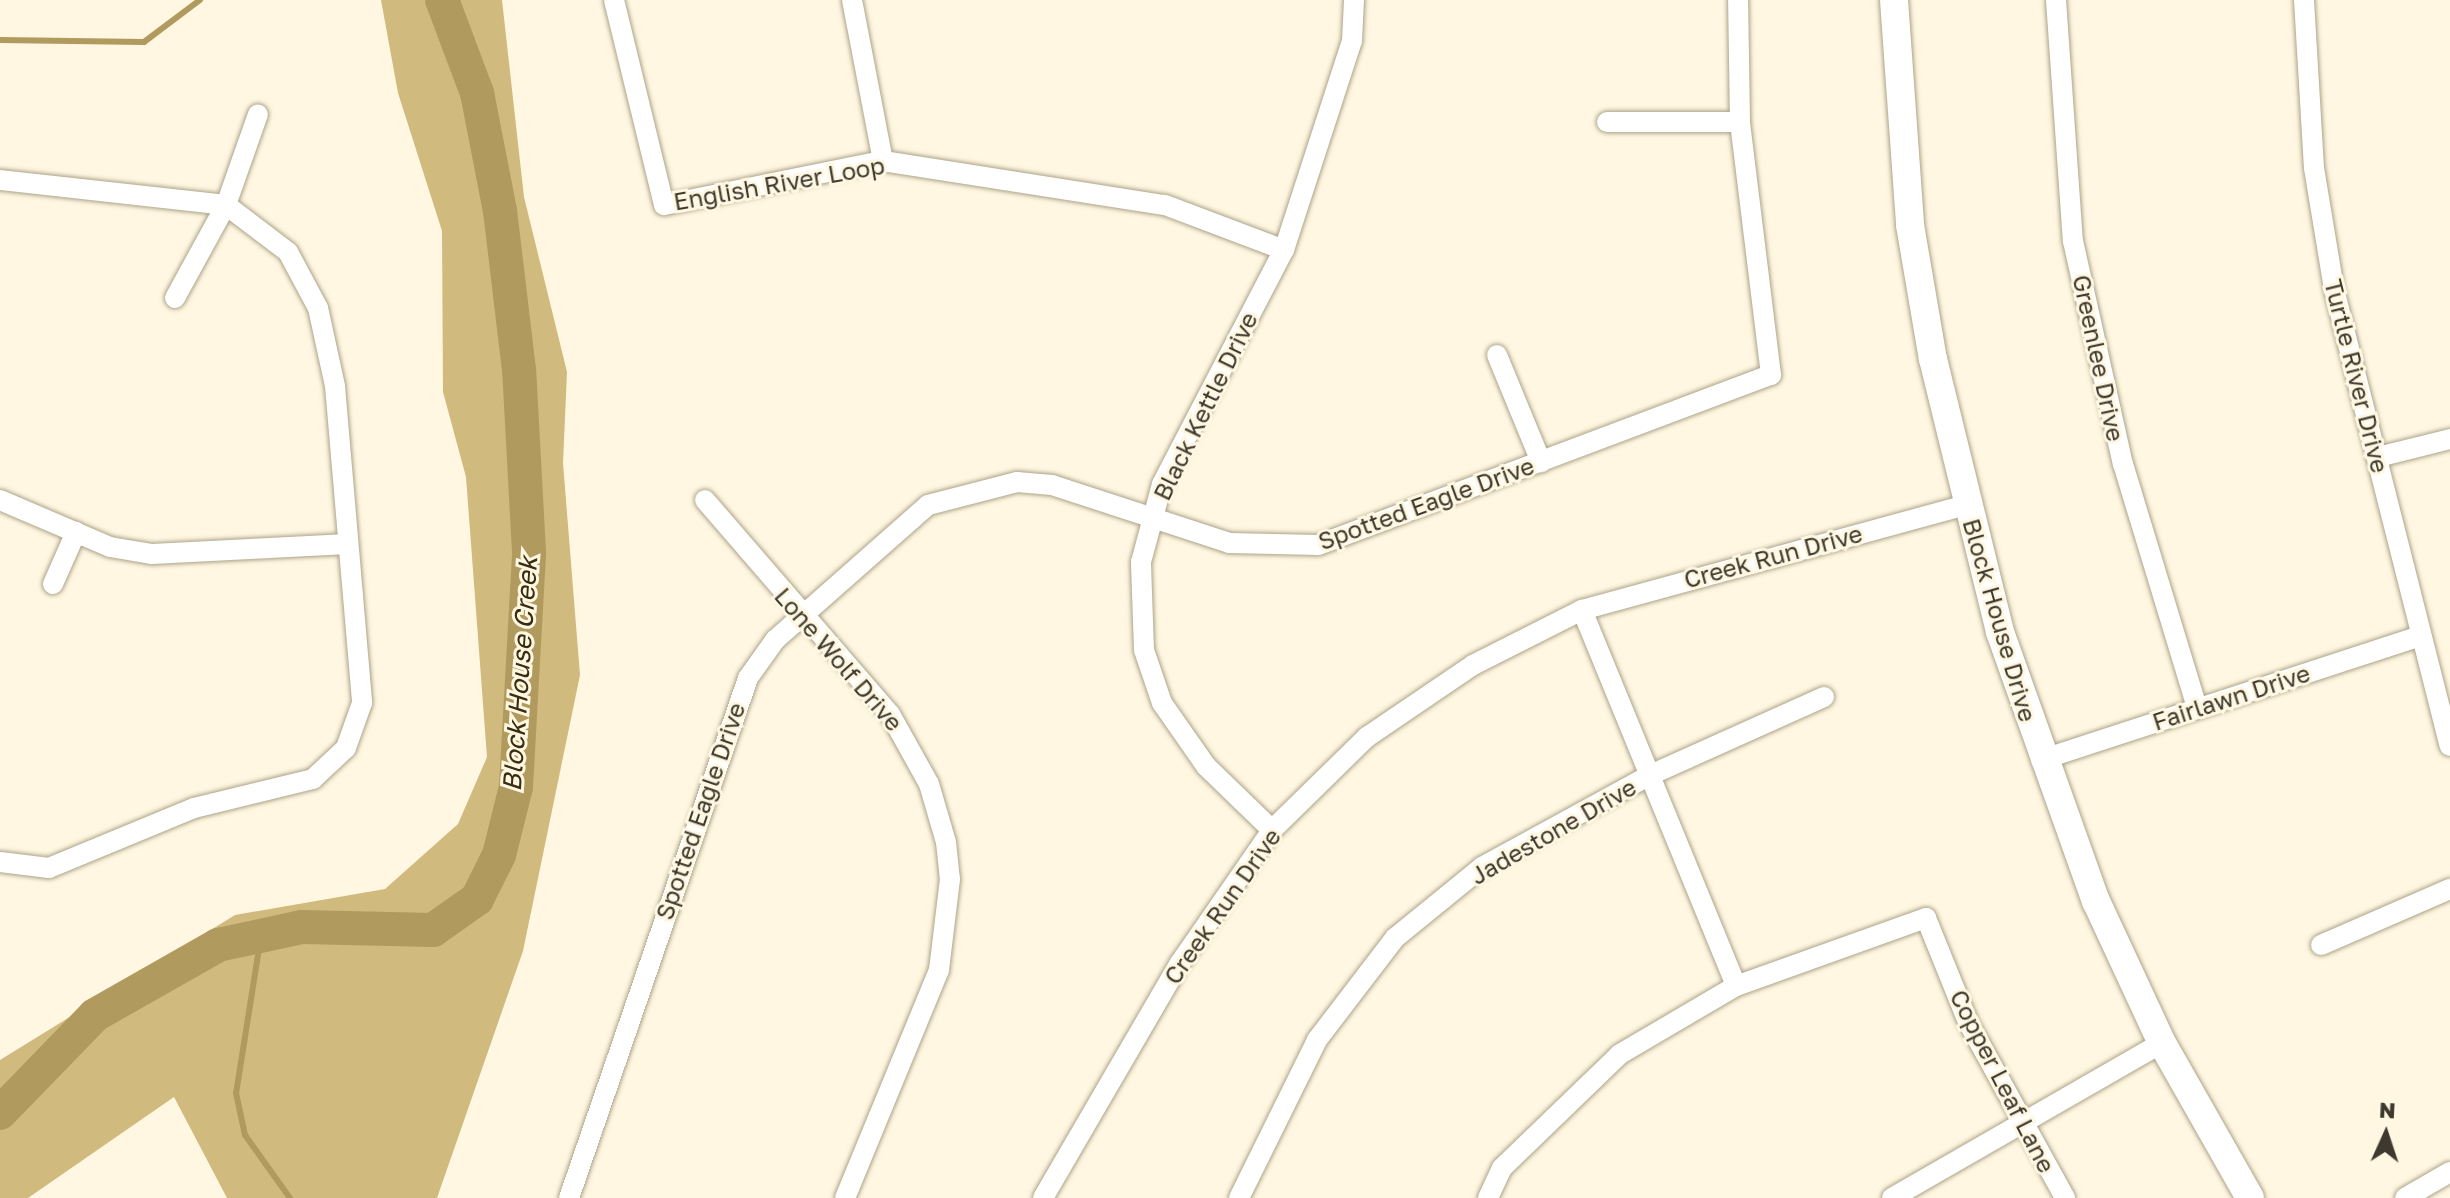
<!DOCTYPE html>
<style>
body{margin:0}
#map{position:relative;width:2450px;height:1198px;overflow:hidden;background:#fff7e1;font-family:"Golos Text",sans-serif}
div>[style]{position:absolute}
.forest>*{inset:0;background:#d1ba7d}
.stream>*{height:6px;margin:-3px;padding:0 3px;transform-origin:3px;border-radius:3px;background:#b09a5e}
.river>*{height:34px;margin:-17px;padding:0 17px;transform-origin:17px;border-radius:17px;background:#b09a5e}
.roads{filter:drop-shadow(0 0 2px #aca389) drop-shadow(0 0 2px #aca389)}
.street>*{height:20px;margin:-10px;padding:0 10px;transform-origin:10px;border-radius:10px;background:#fff}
.secondary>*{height:28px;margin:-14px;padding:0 14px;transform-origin:14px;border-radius:14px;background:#fff}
span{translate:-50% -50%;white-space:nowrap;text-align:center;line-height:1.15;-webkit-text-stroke:6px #fff7e1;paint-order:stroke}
.street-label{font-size:24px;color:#3d392f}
.water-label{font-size:26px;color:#372d11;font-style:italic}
.north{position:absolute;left:2346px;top:1094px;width:80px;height:80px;-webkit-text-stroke:6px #fff7e1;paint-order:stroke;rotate:3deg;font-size:22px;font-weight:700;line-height:32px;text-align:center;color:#3d392f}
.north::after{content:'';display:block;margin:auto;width:28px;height:36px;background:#3d392f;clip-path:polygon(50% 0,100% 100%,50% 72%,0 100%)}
</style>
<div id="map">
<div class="forest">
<i style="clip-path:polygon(381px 0,502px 0,524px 197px,567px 372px,563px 463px,580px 675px,523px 951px,437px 1198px,227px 1198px,174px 1097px,28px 1198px,0 1198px,0 1060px,235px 915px,385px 889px,458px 824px,487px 757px,466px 477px,443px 392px,442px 231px,398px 93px)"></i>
</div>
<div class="stream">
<i style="left:0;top:40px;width:144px;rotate:0.8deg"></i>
<i style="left:144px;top:42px;width:70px;rotate:-36.9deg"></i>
<i style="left:261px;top:936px;width:159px;rotate:99deg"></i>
<i style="left:236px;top:1093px;width:43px;rotate:77.9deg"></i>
<i style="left:245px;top:1135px;width:77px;rotate:54.5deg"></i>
</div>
<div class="river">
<i style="left:0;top:1113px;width:136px;rotate:-45.9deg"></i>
<i style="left:95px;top:1015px;width:142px;rotate:-29.6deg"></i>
<i style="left:218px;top:945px;width:86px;rotate:-12.1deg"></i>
<i style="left:302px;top:927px;width:131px;rotate:1.3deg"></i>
<i style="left:433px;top:930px;width:54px;rotate:-35.2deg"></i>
<i style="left:477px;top:899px;width:49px;rotate:-63.4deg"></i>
<i style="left:499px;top:855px;width:70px;rotate:-76deg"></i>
<i style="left:516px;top:787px;width:235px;rotate:-86.8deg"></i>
<i style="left:529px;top:552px;width:182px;rotate:-93.1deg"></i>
<i style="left:519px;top:370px;width:160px;rotate:-96.8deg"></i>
<i style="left:500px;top:211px;width:120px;rotate:-101deg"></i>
<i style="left:477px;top:93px;width:99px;rotate:-110.6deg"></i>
</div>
<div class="roads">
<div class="street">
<i style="left:614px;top:0;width:211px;rotate:76.3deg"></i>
<i style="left:664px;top:205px;width:223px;rotate:-11.4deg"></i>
<i style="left:883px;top:161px;width:285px;rotate:8.9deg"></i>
<i style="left:1165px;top:205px;width:127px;rotate:20.7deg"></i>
<i style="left:852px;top:0;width:164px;rotate:79.1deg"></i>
<i style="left:2056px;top:0;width:242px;rotate:86deg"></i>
<i style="left:2073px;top:241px;width:229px;rotate:77.4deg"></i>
<i style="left:2123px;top:464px;width:254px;rotate:73.1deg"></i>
<i style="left:2304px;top:0;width:168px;rotate:86.6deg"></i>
<i style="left:2314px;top:168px;width:123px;rotate:80.6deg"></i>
<i style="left:2334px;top:289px;width:471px;rotate:75.8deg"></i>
<i style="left:1607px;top:122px;width:133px"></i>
<i style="left:0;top:180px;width:227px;rotate:6.3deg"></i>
<i style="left:226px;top:205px;width:78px;rotate:37.2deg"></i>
<i style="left:288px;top:252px;width:64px;rotate:61.8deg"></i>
<i style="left:318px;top:308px;width:80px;rotate:77.7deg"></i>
<i style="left:335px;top:386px;width:318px;rotate:85.1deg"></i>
<i style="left:362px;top:703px;width:48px;rotate:109.6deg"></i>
<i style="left:346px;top:748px;width:45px;rotate:136.8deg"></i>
<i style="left:313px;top:779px;width:122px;rotate:166.3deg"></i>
<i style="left:194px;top:808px;width:157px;rotate:157.5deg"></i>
<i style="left:49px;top:868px;width:49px;rotate:-173deg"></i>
<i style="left:175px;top:298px;width:106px;rotate:-61.3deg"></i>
<i style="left:226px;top:205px;width:96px;rotate:-70.6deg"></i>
<i style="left:1497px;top:355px;width:116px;rotate:67.6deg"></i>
<i style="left:2378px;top:457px;width:74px;rotate:-14deg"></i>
<i style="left:0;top:500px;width:120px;rotate:23.1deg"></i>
<i style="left:110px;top:547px;width:43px;rotate:9.5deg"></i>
<i style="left:152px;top:554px;width:196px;rotate:-2.9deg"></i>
<i style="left:705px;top:500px;width:283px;rotate:49.2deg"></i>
<i style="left:890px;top:714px;width:80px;rotate:60.9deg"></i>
<i style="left:929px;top:784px;width:60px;rotate:73.7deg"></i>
<i style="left:946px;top:842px;width:37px;rotate:84deg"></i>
<i style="left:950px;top:879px;width:92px;rotate:96.9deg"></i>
<i style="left:939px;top:970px;width:247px;rotate:112.4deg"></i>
<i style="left:53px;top:584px;width:57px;rotate:-66.1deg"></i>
<i style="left:1582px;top:610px;width:406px;rotate:67.7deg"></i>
<i style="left:2041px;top:760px;width:400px;rotate:-18.1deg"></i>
<i style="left:1272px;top:830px;width:92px;rotate:-135.9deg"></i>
<i style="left:1206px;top:766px;width:77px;rotate:-124.9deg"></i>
<i style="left:1162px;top:703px;width:56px;rotate:-108.8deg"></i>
<i style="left:1144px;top:650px;width:88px;rotate:-92deg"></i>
<i style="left:1141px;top:562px;width:81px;rotate:-74.9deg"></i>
<i style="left:1162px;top:484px;width:264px;rotate:-62.5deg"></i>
<i style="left:1284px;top:250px;width:220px;rotate:-72deg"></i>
<i style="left:1352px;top:41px;width:41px;rotate:-87.2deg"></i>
<i style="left:2321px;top:945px;width:141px;rotate:-23.5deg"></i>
<i style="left:569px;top:1198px;width:550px;rotate:-71deg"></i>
<i style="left:748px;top:678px;width:47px;rotate:-54.6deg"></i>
<i style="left:775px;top:640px;width:204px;rotate:-41.4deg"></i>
<i style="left:928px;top:505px;width:92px;rotate:-14.5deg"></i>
<i style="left:1017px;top:482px;width:35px;rotate:5deg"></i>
<i style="left:1052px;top:485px;width:186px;rotate:18.1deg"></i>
<i style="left:1229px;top:543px;width:89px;rotate:1.3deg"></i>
<i style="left:1318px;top:545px;width:484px;rotate:-20.6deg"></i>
<i style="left:1771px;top:375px;width:255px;rotate:-97deg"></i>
<i style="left:1740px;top:122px;width:122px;rotate:-90.9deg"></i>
<i style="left:1043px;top:1198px;width:272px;rotate:-59.8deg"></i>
<i style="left:1180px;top:963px;width:162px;rotate:-55.3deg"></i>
<i style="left:1272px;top:830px;width:133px;rotate:-44.4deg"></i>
<i style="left:1367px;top:737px;width:128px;rotate:-34.2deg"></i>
<i style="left:1473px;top:665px;width:122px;rotate:-26.8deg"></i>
<i style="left:1582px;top:610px;width:398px;rotate:-15.3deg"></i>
<i style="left:1239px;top:1198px;width:176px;rotate:-63.7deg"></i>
<i style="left:1317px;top:1040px;width:128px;rotate:-52.6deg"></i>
<i style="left:1395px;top:938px;width:112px;rotate:-39.2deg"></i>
<i style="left:1482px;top:867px;width:189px;rotate:-28.7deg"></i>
<i style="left:1648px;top:776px;width:193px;rotate:-24.2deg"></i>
<i style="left:1488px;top:1198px;width:33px;rotate:-65deg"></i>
<i style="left:1502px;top:1168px;width:164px;rotate:-44deg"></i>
<i style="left:1620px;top:1054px;width:134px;rotate:-30.4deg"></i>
<i style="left:1736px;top:986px;width:202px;rotate:-19.7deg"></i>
<i style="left:1926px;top:918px;width:112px;rotate:68deg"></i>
<i style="left:1968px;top:1022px;width:201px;rotate:61.1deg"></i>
<i style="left:1892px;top:1198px;width:311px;rotate:-29.9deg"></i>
<i style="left:2405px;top:1198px;width:52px;rotate:-30deg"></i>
</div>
<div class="secondary">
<i style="left:1894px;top:0;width:226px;rotate:85.9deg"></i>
<i style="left:1910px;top:225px;width:136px;rotate:80.3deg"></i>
<i style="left:1933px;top:359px;width:281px;rotate:76.2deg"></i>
<i style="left:2000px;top:632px;width:286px;rotate:70.4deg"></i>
<i style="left:2096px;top:901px;width:157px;rotate:65.1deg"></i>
<i style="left:2162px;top:1043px;width:178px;rotate:60.4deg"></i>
</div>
</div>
<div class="street-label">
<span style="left:779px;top:183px;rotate:-10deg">English River Loop</span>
<span style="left:2099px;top:358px;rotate:78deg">Greenlee Drive</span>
<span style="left:2357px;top:376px;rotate:76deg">Turtle River Drive</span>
<span style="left:1205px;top:406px;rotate:-64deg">Black Kettle Drive</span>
<span style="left:1426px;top:503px;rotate:-20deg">Spotted Eagle Drive</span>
<span style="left:1773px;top:556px;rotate:-15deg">Creek Run Drive</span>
<span style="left:2000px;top:620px;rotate:74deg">Block House Drive</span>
<span style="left:839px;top:659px;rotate:49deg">Lone Wolf Drive</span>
<span style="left:2231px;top:697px;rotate:-18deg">Fairlawn Drive</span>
<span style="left:700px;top:811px;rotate:-71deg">Spotted Eagle Drive</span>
<span style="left:1553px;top:831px;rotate:-30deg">Jadestone Drive</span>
<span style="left:1222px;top:906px;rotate:-55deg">Creek Run Drive</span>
<span style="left:2003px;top:1081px;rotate:63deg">Copper Leaf Lane</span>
</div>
<div class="water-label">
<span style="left:520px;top:674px;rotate:-86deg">Block House Creek</span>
</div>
<div class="north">N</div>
</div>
